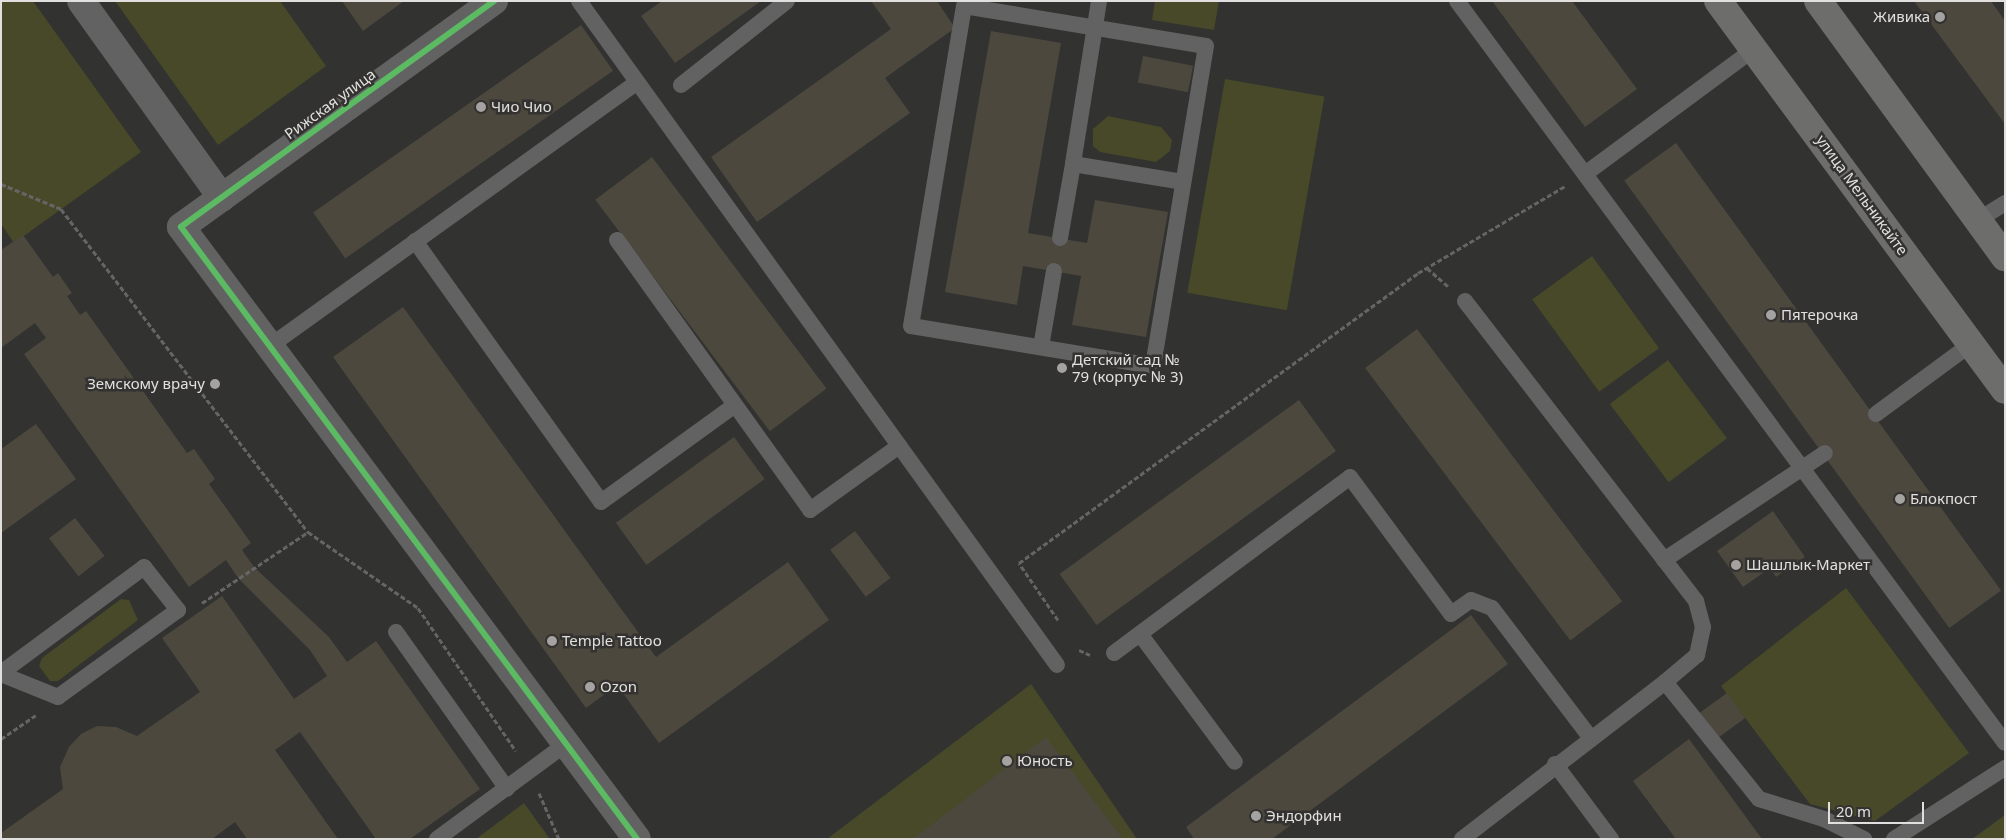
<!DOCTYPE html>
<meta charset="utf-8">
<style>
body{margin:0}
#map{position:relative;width:2006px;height:840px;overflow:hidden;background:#323231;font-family:"Noto Sans",sans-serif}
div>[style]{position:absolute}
.green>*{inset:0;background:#474928;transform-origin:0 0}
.building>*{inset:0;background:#4c483e;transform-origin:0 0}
.path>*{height:3px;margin-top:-1.5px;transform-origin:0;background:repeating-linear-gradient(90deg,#666565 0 5px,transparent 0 7.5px)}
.lane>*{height:16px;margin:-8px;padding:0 8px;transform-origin:8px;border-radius:8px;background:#626262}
.street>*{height:28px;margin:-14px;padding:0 14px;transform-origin:14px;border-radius:14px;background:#626262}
.secondary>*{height:28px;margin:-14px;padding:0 14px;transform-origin:14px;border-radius:14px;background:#6d6d6c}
.cycleway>*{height:6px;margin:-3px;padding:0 3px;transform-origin:3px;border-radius:3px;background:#5cba63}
.dots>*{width:14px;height:14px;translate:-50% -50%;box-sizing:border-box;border:2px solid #333230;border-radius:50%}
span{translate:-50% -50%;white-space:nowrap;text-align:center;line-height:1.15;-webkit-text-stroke:5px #333230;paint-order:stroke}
.poi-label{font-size:15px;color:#e1e0de}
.right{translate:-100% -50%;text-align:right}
.left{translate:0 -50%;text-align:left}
.street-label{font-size:15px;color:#e1e0de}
.frame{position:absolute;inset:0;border:2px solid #e1e0de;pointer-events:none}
.scale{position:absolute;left:1828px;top:802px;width:96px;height:22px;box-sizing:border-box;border:2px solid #e1e0de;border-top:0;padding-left:6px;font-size:15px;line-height:18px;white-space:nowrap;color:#e1e0de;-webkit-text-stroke:4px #333230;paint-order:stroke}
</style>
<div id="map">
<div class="green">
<i style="clip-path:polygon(1px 1px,33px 1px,141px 152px,14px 243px,1px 224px)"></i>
<i style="clip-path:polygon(115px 1px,280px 1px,326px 66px,218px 145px)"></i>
<i style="clip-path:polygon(1155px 1px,1219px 1px,1214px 30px,1152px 20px)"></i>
<i style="left:1225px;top:79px;width:101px;height:217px;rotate:10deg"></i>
<i style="clip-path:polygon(1108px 116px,1161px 127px,1172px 140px,1170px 151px,1156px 162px,1100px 152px,1093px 146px,1093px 129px)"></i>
<i style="left:1592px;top:256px;width:114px;height:74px;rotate:54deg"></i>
<i style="left:1668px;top:360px;width:98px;height:73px;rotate:53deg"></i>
<i style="clip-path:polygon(1846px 588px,1969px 753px,1875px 821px,1810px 804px,1721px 686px)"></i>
<i style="clip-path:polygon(121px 599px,129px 600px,138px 620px,58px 681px,50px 681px,39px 666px,42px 658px)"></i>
<i style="clip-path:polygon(1031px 684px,1137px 839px,827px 839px)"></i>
<i style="clip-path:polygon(524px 803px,550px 839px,476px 839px)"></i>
<i style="clip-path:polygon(2005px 815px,2005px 839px,1972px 839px)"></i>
</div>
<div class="building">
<i style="clip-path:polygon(342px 1px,404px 1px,363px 31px)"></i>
<i style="clip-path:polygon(662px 1px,761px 1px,675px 63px,641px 16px)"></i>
<i style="clip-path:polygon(871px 1px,937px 1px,955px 28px,885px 78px,910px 113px,757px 222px,711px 157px,891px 29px)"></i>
<i style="clip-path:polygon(1492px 1px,1572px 1px,1637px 89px,1585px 127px)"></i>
<i style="clip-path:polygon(1914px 1px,1991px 1px,2005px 21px,2005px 124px)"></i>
<i style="left:581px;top:25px;width:56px;height:327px;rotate:55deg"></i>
<i style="clip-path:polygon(991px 31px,1061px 43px,1028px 233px,1087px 243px,1095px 200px,1168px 212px,1146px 337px,1072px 325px,1081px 276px,1023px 266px,1017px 305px,945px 292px)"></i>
<i style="left:1143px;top:56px;width:51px;height:27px;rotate:11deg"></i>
<i style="left:1676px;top:143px;width:553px;height:64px;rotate:54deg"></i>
<i style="left:652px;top:157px;width:290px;height:71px;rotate:53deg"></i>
<i style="clip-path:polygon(23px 235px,53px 277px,58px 273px,72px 293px,67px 296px,80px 315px,86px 311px,187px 453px,194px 449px,215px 479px,209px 484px,251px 543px,242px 550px,254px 567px,329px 637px,347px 662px,376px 641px,480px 789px,410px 839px,376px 839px,300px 732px,275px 750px,338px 839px,247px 839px,235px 822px,212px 839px,1px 839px,1px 833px,63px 789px,60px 767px,69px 747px,81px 734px,97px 726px,116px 727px,137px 736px,200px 692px,162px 638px,222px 596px,294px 699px,327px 676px,310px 650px,238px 578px,226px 560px,189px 587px,24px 354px,46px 338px,35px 323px,1px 348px,1px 250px)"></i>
<i style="clip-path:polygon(403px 307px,656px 657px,788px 562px,829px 620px,659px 743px,617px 685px,586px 708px,333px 357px)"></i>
<i style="left:1417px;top:329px;width:341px;height:65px;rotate:53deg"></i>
<i style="left:1299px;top:400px;width:63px;height:296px;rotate:54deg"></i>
<i style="clip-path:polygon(36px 424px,76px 479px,1px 533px,1px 449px)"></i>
<i style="left:734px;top:437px;width:52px;height:146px;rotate:54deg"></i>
<i style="clip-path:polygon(1773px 511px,1805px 557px,1776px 577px,1770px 568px,1743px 587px,1717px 551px)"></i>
<i style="left:75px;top:518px;width:48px;height:33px;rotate:52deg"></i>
<i style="left:855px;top:531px;width:59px;height:31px;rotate:53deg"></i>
<i style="clip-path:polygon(1471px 615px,1508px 664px,1272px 839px,1194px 839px,1186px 827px)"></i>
<i style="left:1727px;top:693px;width:31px;height:34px;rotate:54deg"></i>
<i style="clip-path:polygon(1046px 737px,1123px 839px,913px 839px)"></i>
<i style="clip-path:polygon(1689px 739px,1762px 839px,1676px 839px,1633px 781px)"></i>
</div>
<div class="path">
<i style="left:1px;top:184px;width:65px;rotate:22.6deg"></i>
<i style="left:61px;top:209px;width:407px;rotate:52.6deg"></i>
<i style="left:308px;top:532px;width:134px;rotate:34.6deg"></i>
<i style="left:418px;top:608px;width:173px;rotate:55.6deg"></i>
<i style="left:1427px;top:268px;width:28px;rotate:41deg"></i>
<i style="left:202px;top:603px;width:128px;rotate:-33.8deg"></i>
<i style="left:1058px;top:620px;width:69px;rotate:-124.4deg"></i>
<i style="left:1019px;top:563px;width:493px;rotate:-36deg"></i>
<i style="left:1418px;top:273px;width:171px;rotate:-30.6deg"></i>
<i style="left:1079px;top:650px;width:12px;rotate:24deg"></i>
<i style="left:1px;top:739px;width:42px;rotate:-34.4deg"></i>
<i style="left:539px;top:793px;width:50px;rotate:66.5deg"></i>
</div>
<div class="lane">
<i style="left:579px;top:1px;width:818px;rotate:54.25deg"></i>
<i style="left:1099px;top:1px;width:165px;rotate:99.1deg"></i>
<i style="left:1073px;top:164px;width:111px;rotate:9.3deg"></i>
<i style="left:1457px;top:1px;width:922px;rotate:53.55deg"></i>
<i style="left:964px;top:6px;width:245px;rotate:9.4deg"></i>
<i style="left:1206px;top:46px;width:324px;rotate:99.4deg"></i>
<i style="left:1153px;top:366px;width:245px;rotate:-170.6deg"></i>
<i style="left:911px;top:326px;width:324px;rotate:-80.6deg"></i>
<i style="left:681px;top:85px;width:135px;rotate:-38.4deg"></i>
<i style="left:1585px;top:174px;width:210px;rotate:-36.5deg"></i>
<i style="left:1978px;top:220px;width:32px;rotate:-32deg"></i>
<i style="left:1060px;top:238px;width:75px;rotate:-80deg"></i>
<i style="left:617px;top:240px;width:332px;rotate:54.4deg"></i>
<i style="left:810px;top:510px;width:110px;rotate:-35.7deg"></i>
<i style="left:415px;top:241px;width:320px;rotate:54.5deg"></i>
<i style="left:601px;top:502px;width:165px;rotate:-35.9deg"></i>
<i style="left:1465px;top:301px;width:379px;rotate:52.4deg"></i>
<i style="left:1696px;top:601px;width:27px;rotate:75deg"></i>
<i style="left:1703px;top:627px;width:29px;rotate:102deg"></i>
<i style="left:1697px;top:655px;width:42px;rotate:139.8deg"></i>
<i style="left:270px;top:346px;width:452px;rotate:-35.7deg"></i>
<i style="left:1041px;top:347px;width:77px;rotate:-80.3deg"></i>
<i style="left:1876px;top:414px;width:118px;rotate:-36.4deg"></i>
<i style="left:1664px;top:560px;width:193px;rotate:-33.6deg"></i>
<i style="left:396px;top:632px;width:192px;rotate:54.7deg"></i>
<i style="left:1140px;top:634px;width:159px;rotate:53.4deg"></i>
<i style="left:1114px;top:653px;width:294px;rotate:-36.7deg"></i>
<i style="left:1350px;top:477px;width:170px;rotate:53.6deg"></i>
<i style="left:1451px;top:614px;width:24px;rotate:-35deg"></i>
<i style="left:1471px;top:600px;width:22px;rotate:21deg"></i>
<i style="left:1492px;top:608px;width:162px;rotate:52.8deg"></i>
<i style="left:1px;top:673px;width:178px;rotate:-36.5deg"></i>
<i style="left:144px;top:567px;width:55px;rotate:51.7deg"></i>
<i style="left:178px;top:610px;width:148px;rotate:144.1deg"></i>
<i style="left:58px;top:697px;width:61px;rotate:-158deg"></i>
<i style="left:1555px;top:764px;width:94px;rotate:53.3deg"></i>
<i style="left:437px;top:839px;width:160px;rotate:-36.4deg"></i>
<i style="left:1462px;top:839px;width:257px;rotate:-37.7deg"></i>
<i style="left:1665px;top:682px;width:150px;rotate:51.2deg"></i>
<i style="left:1759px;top:799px;width:68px;rotate:17.1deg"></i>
<i style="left:1824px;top:819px;width:45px;rotate:26.6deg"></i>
<i style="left:1894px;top:839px;width:132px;rotate:-32.6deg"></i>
</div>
<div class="street">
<i style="left:81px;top:1px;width:242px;rotate:54.4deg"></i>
<i style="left:494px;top:1px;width:386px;rotate:144.2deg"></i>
<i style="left:181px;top:227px;width:763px;rotate:53.31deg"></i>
</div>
<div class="secondary">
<i style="left:1718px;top:1px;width:483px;rotate:53.6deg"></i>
<i style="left:1818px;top:1px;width:317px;rotate:53.9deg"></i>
</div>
<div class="cycleway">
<i style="left:494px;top:1px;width:386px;rotate:144.2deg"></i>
<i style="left:181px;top:227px;width:763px;rotate:53.31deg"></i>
</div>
<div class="dots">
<i style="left:1940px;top:17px;background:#a4a3a1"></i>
<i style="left:481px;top:107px;background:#a4a3a1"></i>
<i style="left:1771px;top:315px;background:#a4a3a1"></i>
<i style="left:1062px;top:368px;background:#a4a3a1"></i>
<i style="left:215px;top:384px;background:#a4a3a1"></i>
<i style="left:1900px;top:499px;background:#a4a3a1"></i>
<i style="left:1736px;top:565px;background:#a4a3a1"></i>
<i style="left:552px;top:641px;background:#a4a3a1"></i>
<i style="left:590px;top:687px;background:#a4a3a1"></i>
<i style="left:1007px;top:761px;background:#a4a3a1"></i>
<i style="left:1256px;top:816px;background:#a4a3a1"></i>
</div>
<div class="poi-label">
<span class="right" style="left:1930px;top:17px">Живика</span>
<span class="left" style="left:491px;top:107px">Чио Чио</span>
<span class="left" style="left:1781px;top:315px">Пятерочка</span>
<span class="left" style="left:1072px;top:368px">Детский сад №<br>79 (корпус № 3)</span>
<span class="right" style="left:205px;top:384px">Земскому врачу</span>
<span class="left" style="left:1910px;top:499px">Блокпост</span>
<span class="left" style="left:1746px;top:565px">Шашлык-Маркет</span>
<span class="left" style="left:562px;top:641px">Temple Tattoo</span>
<span class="left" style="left:600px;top:687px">Ozon</span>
<span class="left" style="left:1017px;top:761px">Юность</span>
<span class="left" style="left:1266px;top:816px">Эндорфин</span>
</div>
<div class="street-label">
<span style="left:330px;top:104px;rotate:-36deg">Рижская улица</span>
<span style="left:1862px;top:195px;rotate:54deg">улица Мельникайте</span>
</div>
<div class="frame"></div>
<div class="scale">20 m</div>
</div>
